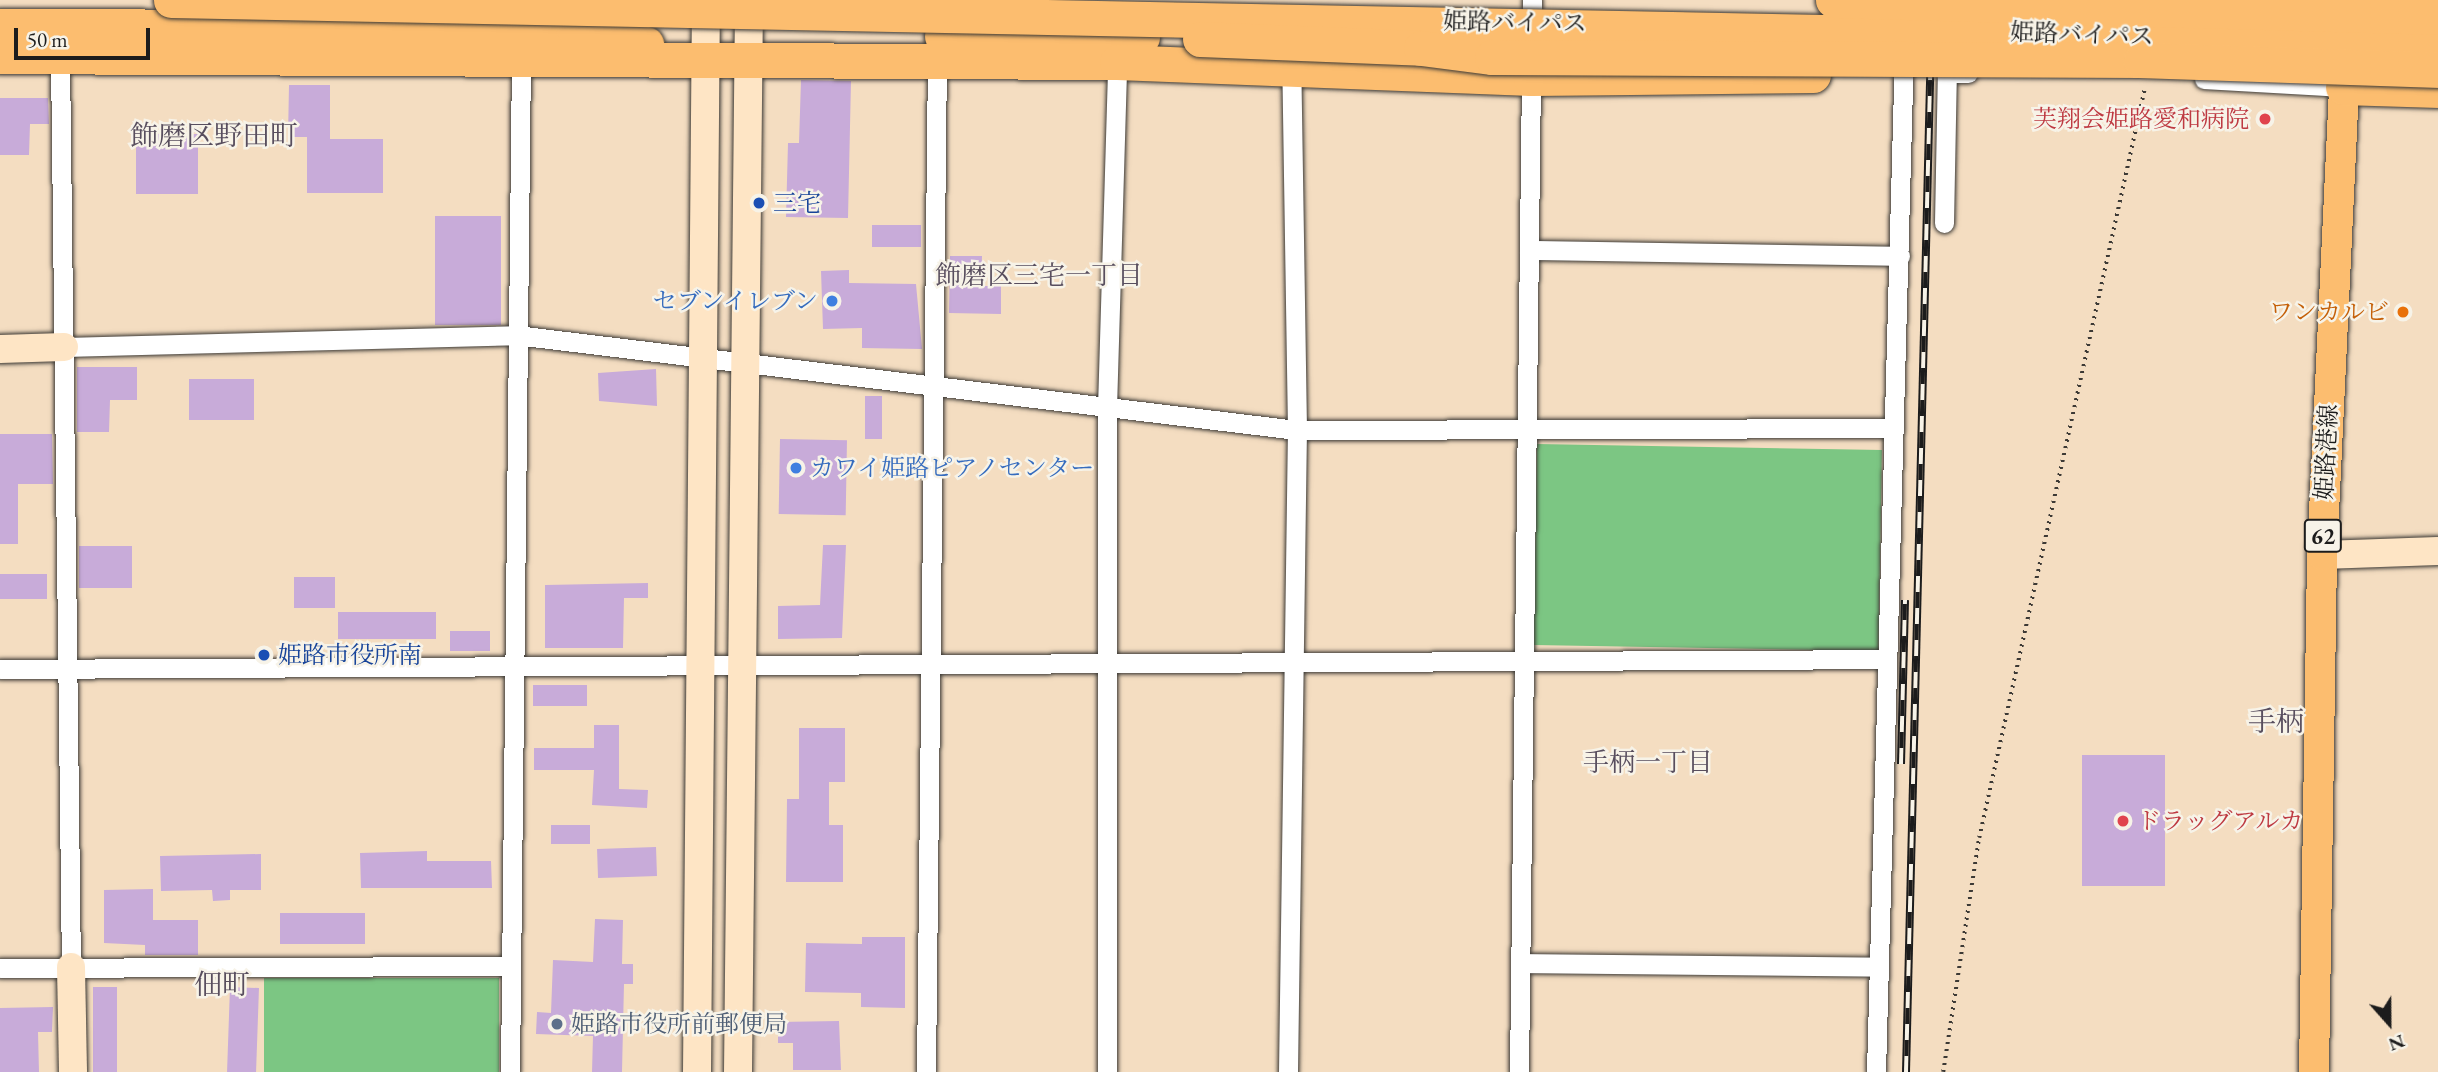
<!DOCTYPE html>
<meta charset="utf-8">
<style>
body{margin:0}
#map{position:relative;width:2438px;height:1072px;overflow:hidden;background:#f4ddc1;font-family:"EB Garamond","Noto Serif JP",serif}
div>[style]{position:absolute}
.green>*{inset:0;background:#7cc683;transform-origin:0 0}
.building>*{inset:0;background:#c8abd9;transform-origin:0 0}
.path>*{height:3.5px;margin-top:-1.75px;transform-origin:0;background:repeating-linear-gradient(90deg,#3c3935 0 2px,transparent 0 7px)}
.roads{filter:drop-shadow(0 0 2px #3c3935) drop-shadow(0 0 2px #3c3935)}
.street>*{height:19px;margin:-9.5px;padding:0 9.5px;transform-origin:9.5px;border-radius:9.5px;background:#fff}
.secondary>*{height:28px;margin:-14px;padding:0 14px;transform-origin:14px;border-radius:14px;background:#fee5c5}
.primary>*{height:30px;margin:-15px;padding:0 15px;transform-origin:15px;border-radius:15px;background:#fcbd6f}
.highway>*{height:35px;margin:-17.5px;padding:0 17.5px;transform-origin:17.5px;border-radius:17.5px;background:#fcbd6f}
.rail>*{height:8px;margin-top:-4px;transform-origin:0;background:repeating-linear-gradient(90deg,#f7f3e8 0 16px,#1c1c1c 0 32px);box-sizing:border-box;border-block:2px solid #1c1c1c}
.bridges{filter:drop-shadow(0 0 2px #3c3935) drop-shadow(0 0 2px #3c3935)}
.highway-bridge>*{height:35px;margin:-17.5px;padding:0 17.5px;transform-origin:17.5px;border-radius:17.5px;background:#fcbd6f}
.dots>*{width:19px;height:19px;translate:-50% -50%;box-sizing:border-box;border:4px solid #f7f3e8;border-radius:50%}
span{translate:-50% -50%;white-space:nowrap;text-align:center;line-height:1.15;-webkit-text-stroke:5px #f7f3e8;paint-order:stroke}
.shield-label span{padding:2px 5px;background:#f7f3e8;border:2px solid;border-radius:5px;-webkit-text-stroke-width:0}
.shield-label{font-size:23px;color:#1c1c1c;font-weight:700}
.street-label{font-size:24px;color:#1c1c1c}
.health-label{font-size:24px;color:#be3a42}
.right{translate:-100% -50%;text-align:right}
.left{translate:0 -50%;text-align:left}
.transit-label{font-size:24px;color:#164399}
.shop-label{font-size:24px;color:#366cbe}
.food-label{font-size:24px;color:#c56008}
.service-label{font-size:24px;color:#4e5e75}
.neighbourhood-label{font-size:26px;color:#584e5e}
.quarter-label{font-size:28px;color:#584e5e}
.north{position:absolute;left:2354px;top:988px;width:70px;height:70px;-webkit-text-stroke:5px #f7f3e8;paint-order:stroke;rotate:159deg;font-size:19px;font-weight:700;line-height:28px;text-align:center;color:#1c1c1c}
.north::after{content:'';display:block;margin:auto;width:24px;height:32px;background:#1c1c1c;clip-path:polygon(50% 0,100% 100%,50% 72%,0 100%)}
.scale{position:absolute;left:14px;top:28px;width:136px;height:32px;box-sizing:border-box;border:4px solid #1c1c1c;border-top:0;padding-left:9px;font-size:21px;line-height:24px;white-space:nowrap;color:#1c1c1c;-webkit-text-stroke:5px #f7f3e8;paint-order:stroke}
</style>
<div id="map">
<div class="green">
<i style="left:1537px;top:444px;width:345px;height:201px;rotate:1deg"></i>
<i style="left:499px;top:978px;width:94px;height:235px;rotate:90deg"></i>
</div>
<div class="building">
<i style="clip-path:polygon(801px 80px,851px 81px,848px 218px,786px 217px,788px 143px,799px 143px)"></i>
<i style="clip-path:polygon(289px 85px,330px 85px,330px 139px,383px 139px,383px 193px,307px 193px,307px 137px,288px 137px)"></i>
<i style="clip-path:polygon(0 98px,48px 98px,49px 124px,30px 124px,29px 155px,0 155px)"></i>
<i style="left:136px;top:134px;width:62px;height:60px"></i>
<i style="left:435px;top:216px;width:66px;height:109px"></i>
<i style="left:921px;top:225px;width:22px;height:49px;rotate:90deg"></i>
<i style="clip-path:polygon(950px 256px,982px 256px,981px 286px,1001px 286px,1001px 314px,949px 313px)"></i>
<i style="clip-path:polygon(849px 270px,849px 283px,916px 284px,922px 349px,862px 348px,862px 328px,823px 329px,821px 271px)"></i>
<i style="clip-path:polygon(77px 367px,137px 367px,137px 400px,110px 400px,109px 432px,77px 432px)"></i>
<i style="clip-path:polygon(656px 369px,657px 406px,599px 401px,598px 373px)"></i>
<i style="left:189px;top:379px;width:65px;height:41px"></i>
<i style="left:865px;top:396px;width:17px;height:43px"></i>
<i style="clip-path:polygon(0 434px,52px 434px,53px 484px,18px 484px,18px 544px,0 544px)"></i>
<i style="left:780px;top:439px;width:67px;height:75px;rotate:1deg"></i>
<i style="clip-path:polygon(823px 545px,846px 545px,842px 638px,778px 639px,778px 606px,820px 605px)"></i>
<i style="left:79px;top:546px;width:53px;height:42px"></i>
<i style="left:0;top:574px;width:47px;height:25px"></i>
<i style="left:294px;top:577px;width:41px;height:31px"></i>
<i style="clip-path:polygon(648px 583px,648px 598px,624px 598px,623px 648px,545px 648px,545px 585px)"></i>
<i style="left:338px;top:612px;width:98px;height:27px"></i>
<i style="left:450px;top:631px;width:40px;height:20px"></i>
<i style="left:533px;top:685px;width:54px;height:21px"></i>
<i style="clip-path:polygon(594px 725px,619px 725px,619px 789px,648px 790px,647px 808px,592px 805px,594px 770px,534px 770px,534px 748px,594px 748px)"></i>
<i style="clip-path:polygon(799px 728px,845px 728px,845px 782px,829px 782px,829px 825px,843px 825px,843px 882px,786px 882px,787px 799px,799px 799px)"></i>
<i style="left:2082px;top:755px;width:83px;height:131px"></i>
<i style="left:551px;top:825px;width:39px;height:19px"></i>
<i style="left:656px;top:847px;width:29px;height:59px;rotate:88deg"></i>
<i style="clip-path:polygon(427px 851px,427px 861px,491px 861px,492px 888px,361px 888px,360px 853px)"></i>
<i style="clip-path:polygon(261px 854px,261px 890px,230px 890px,230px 900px,213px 901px,212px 890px,161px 891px,160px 856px)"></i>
<i style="clip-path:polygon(153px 889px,153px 920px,198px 920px,198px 955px,145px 955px,145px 945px,104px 943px,104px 890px)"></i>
<i style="left:365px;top:913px;width:31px;height:85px;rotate:90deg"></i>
<i style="clip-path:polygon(595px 919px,623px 920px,622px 964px,633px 964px,633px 984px,624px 984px,622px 1072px,592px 1072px,593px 1036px,536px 1034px,537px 1012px,551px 1013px,553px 960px,593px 962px)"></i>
<i style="clip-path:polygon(862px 937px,905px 937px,905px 1008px,861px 1007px,861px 993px,805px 992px,806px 943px,862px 944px)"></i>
<i style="left:93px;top:987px;width:24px;height:85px"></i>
<i style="left:230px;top:987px;width:29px;height:85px;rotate:2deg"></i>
<i style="clip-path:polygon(53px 1007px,52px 1032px,38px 1032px,39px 1072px,0 1072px,0 1008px)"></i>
<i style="clip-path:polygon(839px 1021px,841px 1070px,793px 1070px,793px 1043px,778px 1043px,778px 1022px)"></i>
</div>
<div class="path">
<i style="left:1943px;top:1072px;width:237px;rotate:-81.3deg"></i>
<i style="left:1979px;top:838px;width:769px;rotate:-77.54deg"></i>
</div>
<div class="roads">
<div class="street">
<i style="left:1532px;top:34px;width:34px;rotate:-90deg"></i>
<i style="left:60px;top:58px;width:909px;rotate:89.31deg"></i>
<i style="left:2204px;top:79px;width:139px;rotate:3.3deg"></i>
<i style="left:1944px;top:223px;width:150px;rotate:-88.9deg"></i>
<i style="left:1947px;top:73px;width:21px"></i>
<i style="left:1529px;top:250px;width:371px;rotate:0.9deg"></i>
<i style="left:64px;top:347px;width:452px;rotate:-1.5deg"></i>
<i style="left:516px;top:335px;width:787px;rotate:6.94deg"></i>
<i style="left:1297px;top:430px;width:594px;rotate:-0.19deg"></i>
<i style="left:0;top:669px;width:1886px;rotate:-0.3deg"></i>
<i style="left:1523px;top:963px;width:355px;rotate:0.6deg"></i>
<i style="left:0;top:968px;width:509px;rotate:-0.23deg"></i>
<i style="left:510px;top:1072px;width:1014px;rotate:-89.38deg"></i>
<i style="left:926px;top:1072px;width:1012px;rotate:-89.38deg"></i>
<i style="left:1107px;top:1072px;width:664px;rotate:-90deg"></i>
<i style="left:1107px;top:408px;width:346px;rotate:-88.3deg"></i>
<i style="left:1288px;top:1072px;width:642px;rotate:-89.2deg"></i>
<i style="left:1297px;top:430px;width:368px;rotate:-90.9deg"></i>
<i style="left:1519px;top:1072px;width:1001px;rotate:-89.31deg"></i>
<i style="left:1876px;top:1072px;width:1020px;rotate:-88.43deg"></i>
</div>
<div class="secondary">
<i style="left:0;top:349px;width:64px;rotate:-1.8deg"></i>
<i style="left:2322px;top:555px;width:116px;rotate:-2deg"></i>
<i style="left:71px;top:967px;width:105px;rotate:88.9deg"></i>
<i style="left:697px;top:1072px;width:1072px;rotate:-89.52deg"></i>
<i style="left:738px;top:1072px;width:1072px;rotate:-89.41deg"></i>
</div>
<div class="primary">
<i style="left:2314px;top:1072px;width:517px;rotate:-89.11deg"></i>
<i style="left:2322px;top:555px;width:491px;rotate:-87.3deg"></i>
</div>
<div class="highway">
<i style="left:0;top:26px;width:574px;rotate:0.2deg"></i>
<i style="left:574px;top:28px;width:74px;rotate:12.5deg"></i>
<i style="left:942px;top:36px;width:200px;rotate:0.3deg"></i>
<i style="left:0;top:56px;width:1117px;rotate:0.31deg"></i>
<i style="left:1117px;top:62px;width:414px;rotate:2.2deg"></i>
<i style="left:1531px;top:78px;width:282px;rotate:-0.6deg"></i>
<i style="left:2343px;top:87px;width:95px;rotate:1.8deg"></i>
</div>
</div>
<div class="rail">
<i style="left:1901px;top:764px;width:164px;rotate:-88.6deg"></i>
<i style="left:1906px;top:1072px;width:1072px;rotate:-88.61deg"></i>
</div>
<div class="bridges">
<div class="highway-bridge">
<i style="left:171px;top:0;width:2267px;rotate:1.11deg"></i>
<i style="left:1833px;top:0;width:605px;rotate:1.61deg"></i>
<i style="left:1200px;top:39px;width:221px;rotate:2.3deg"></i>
<i style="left:1421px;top:48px;width:72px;rotate:7.2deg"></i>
<i style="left:1492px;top:57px;width:649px;rotate:0.26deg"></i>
<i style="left:2141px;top:60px;width:297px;rotate:1.9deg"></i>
</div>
</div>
<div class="dots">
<i style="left:2265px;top:119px;background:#e0444e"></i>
<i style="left:759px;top:203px;background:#1a4fb4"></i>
<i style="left:832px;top:301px;background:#3f7fe0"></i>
<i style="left:2403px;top:312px;background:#e8710a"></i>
<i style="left:796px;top:468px;background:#3f7fe0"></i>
<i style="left:264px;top:655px;background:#1a4fb4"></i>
<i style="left:2123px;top:821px;background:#e0444e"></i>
<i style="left:557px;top:1024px;background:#5c6f8a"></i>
</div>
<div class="shield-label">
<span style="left:2323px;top:536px">62</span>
</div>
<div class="street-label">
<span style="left:1515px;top:22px;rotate:1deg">姫路バイパス</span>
<span style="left:2082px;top:34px;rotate:2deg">姫路バイパス</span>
<span style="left:2326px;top:452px;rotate:-87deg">姫路港線</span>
</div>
<div class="health-label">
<span class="right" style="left:2249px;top:119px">芙翔会姫路愛和病院</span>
<span class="left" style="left:2137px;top:821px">ドラッグアルカ</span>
</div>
<div class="transit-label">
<span class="left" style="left:773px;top:203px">三宅</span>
<span class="left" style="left:278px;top:655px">姫路市役所南</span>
</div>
<div class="shop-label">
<span class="right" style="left:818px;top:301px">セブンイレブン</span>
<span class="left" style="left:810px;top:468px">カワイ姫路ピアノセンター</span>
</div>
<div class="food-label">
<span class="right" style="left:2389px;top:312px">ワンカルビ</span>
</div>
<div class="service-label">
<span class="left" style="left:571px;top:1024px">姫路市役所前郵便局</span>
</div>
<div class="neighbourhood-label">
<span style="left:1039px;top:276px">飾磨区三宅一丁目</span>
<span style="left:1648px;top:763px">手柄一丁目</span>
</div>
<div class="quarter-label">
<span style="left:214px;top:135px">飾磨区野田町</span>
<span style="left:2276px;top:721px">手柄</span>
<span style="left:222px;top:984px">佃町</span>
</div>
<div class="north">N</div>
<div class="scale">50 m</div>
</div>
